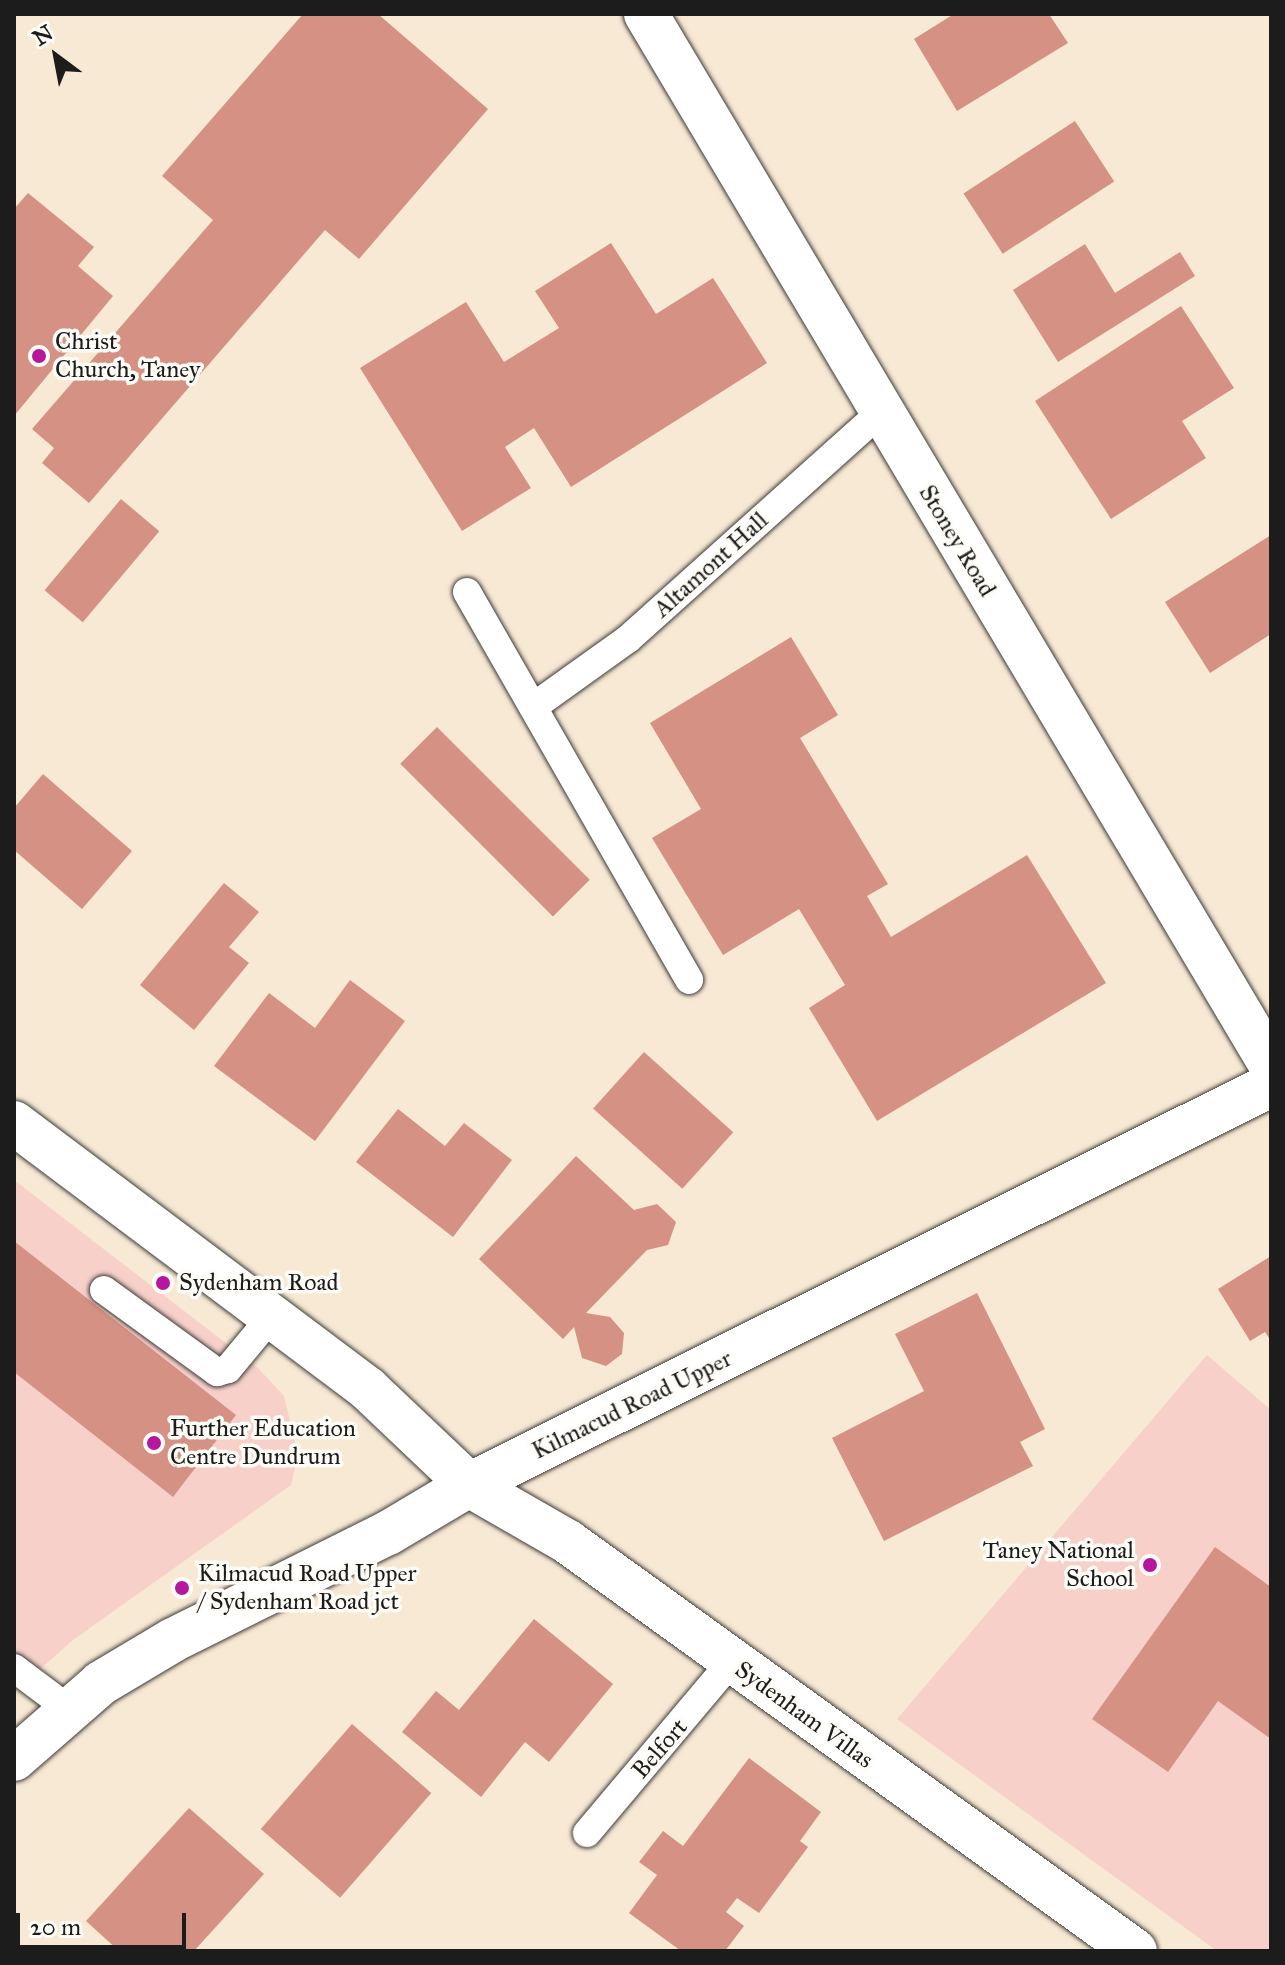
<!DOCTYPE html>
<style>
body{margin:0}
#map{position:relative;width:1285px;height:1965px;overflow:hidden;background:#f7e9d4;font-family:"IM FELL Great Primer",serif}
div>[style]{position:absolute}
.built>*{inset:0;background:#f7d0ca}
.building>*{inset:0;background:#d59183;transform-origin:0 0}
.roads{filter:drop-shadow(0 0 2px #3d3b38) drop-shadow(0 0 2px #3d3b38)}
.service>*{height:28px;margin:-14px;padding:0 14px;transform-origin:14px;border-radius:14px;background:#fff}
.minor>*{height:44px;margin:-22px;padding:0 22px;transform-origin:22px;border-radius:22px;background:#fff}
.tertiary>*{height:44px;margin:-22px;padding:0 22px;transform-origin:22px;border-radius:22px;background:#fff}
.dots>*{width:22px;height:22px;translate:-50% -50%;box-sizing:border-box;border:4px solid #fdfcf7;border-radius:50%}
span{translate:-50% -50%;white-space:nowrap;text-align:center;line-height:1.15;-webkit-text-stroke:7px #fdfcf7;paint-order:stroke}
.poi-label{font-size:24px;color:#1c1c1c}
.left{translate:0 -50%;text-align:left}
.right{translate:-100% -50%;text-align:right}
.street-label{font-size:24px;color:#1c1c1c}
.frame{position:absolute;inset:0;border:16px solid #1c1c1c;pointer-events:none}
.north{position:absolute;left:16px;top:16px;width:80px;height:80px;-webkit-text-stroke:6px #fdfcf7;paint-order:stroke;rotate:328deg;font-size:22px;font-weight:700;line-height:32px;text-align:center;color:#1c1c1c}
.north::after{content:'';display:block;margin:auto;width:28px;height:36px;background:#1c1c1c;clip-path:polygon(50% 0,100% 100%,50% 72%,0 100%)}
.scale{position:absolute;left:16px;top:1913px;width:170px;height:36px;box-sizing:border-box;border:4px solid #1c1c1c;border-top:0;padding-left:10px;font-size:24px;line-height:28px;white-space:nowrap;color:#1c1c1c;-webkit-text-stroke:6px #fdfcf7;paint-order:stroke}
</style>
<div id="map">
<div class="built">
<i style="clip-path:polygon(14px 1180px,257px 1367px,284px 1396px,298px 1455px,291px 1485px,73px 1640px,14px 1692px)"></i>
<i style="clip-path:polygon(1207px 1355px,1271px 1410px,1271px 1951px,1217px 1951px,897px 1719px)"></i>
</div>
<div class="building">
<i style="clip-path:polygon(303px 14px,378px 14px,488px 109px,359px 259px,325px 230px,89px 503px,42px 463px,54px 448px,32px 429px,213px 220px,162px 176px)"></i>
<i style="clip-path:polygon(954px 14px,1049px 14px,1068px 43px,957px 111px,914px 39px)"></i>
<i style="left:1075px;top:121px;width:72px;height:133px;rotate:57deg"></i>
<i style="clip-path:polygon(28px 193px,94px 247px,78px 266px,113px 296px,14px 416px,14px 209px)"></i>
<i style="clip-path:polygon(611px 243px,656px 314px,713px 278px,767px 363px,571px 487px,534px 428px,505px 447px,531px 488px,462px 531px,360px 368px,466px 302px,504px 362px,559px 328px,535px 291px)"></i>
<i style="clip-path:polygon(1085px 244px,1115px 293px,1180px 252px,1195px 276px,1058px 362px,1013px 290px)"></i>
<i style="clip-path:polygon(1181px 306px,1234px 388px,1182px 421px,1206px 458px,1111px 519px,1035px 401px)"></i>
<i style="left:121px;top:499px;width:50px;height:119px;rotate:40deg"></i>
<i style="clip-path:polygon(1271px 535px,1271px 634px,1210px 673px,1165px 602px)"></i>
<i style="clip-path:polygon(791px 637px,838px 715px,800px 738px,888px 884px,867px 896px,891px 937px,1027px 855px,1106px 983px,877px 1121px,809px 1008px,845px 985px,799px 909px,723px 955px,652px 838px,701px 809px,650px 723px)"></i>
<i style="left:437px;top:727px;width:216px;height:52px;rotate:45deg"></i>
<i style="clip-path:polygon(43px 774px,132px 851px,82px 909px,14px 850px,14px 808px)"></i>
<i style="clip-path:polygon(224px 883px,259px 912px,229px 947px,249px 963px,194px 1030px,140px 985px)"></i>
<i style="clip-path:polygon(350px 980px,405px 1021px,315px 1141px,214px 1066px,269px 993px,315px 1028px)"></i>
<i style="left:644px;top:1052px;width:120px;height:76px;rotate:42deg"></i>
<i style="clip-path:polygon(398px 1109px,445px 1146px,464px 1123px,512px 1160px,453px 1237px,356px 1162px)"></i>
<i style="clip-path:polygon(576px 1156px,634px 1210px,657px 1204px,676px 1222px,668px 1245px,647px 1250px,586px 1313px,610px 1317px,624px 1333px,622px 1354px,606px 1366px,582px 1358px,574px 1327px,563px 1339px,479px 1259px)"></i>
<i style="clip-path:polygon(14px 1241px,236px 1415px,173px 1497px,14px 1372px)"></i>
<i style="clip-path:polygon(1271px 1256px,1271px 1341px,1265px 1332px,1250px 1341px,1218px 1289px)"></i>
<i style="clip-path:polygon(977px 1293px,1045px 1429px,1020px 1442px,1033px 1466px,884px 1541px,832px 1438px,924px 1391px,895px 1334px)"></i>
<i style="clip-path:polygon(1215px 1547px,1271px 1587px,1271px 1739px,1218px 1701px,1168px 1772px,1092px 1719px)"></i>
<i style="clip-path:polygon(534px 1619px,613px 1684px,549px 1762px,525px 1742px,481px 1797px,402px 1732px,436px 1691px,459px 1710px)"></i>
<i style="left:352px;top:1724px;width:105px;height:139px;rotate:41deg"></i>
<i style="clip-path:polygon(749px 1758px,821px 1812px,800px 1841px,808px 1847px,759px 1913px,737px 1898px,726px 1912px,744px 1926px,725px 1951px,681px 1951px,629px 1913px,657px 1875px,639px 1862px,663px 1831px,683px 1846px)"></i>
<i style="clip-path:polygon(189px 1808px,264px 1874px,194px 1951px,119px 1951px,86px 1921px)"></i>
</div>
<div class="roads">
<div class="service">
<i style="left:467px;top:592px;width:447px;rotate:60.2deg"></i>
<i style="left:533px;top:707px;width:117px;rotate:-35.6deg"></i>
<i style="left:628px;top:639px;width:340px;rotate:-41.9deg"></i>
<i style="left:104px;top:1290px;width:140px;rotate:36deg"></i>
<i style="left:217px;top:1372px;width:11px;rotate:-15deg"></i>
<i style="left:228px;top:1369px;width:69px;rotate:-50.3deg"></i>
<i style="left:14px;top:1668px;width:70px;rotate:36.9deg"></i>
<i style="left:587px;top:1833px;width:224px;rotate:-49.9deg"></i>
</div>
<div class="minor">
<i style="left:646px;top:14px;width:1223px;rotate:59.26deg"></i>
<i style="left:14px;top:1123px;width:443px;rotate:36.9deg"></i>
<i style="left:368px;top:1389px;width:139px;rotate:43.5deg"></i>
<i style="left:469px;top:1485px;width:114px;rotate:29.9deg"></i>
<i style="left:568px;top:1542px;width:699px;rotate:35.8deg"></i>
</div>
<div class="tertiary">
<i style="left:14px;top:1759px;width:116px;rotate:-41.1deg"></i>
<i style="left:101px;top:1683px;width:84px;rotate:-30.8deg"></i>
<i style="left:173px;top:1640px;width:240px;rotate:-26.5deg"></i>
<i style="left:388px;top:1533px;width:94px;rotate:-30.7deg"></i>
<i style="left:469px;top:1485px;width:896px;rotate:-26.51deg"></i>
</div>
</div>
<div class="dots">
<i style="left:39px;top:356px;background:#b5179e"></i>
<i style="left:163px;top:1283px;background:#b5179e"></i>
<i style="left:154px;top:1443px;background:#b5179e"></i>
<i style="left:1150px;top:1565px;background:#b5179e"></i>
<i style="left:182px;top:1588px;background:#b5179e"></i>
</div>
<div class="poi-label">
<span class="left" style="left:55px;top:356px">Christ<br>Church, Taney</span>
<span class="left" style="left:179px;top:1283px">Sydenham Road</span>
<span class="left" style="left:170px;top:1443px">Further Education<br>Centre Dundrum</span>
<span class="right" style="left:1134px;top:1565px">Taney National<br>School</span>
<span class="left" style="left:198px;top:1588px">Kilmacud Road Upper<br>/ Sydenham Road jct</span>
</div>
<div class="street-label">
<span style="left:957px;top:541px;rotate:59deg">Stoney Road</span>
<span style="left:711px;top:565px;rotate:-42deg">Altamont Hall</span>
<span style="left:632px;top:1405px;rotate:-26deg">Kilmacud Road Upper</span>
<span style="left:804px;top:1715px;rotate:36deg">Sydenham Villas</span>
<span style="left:660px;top:1749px;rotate:-49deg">Belfort</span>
</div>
<div class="frame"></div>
<div class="north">N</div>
<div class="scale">20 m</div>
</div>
